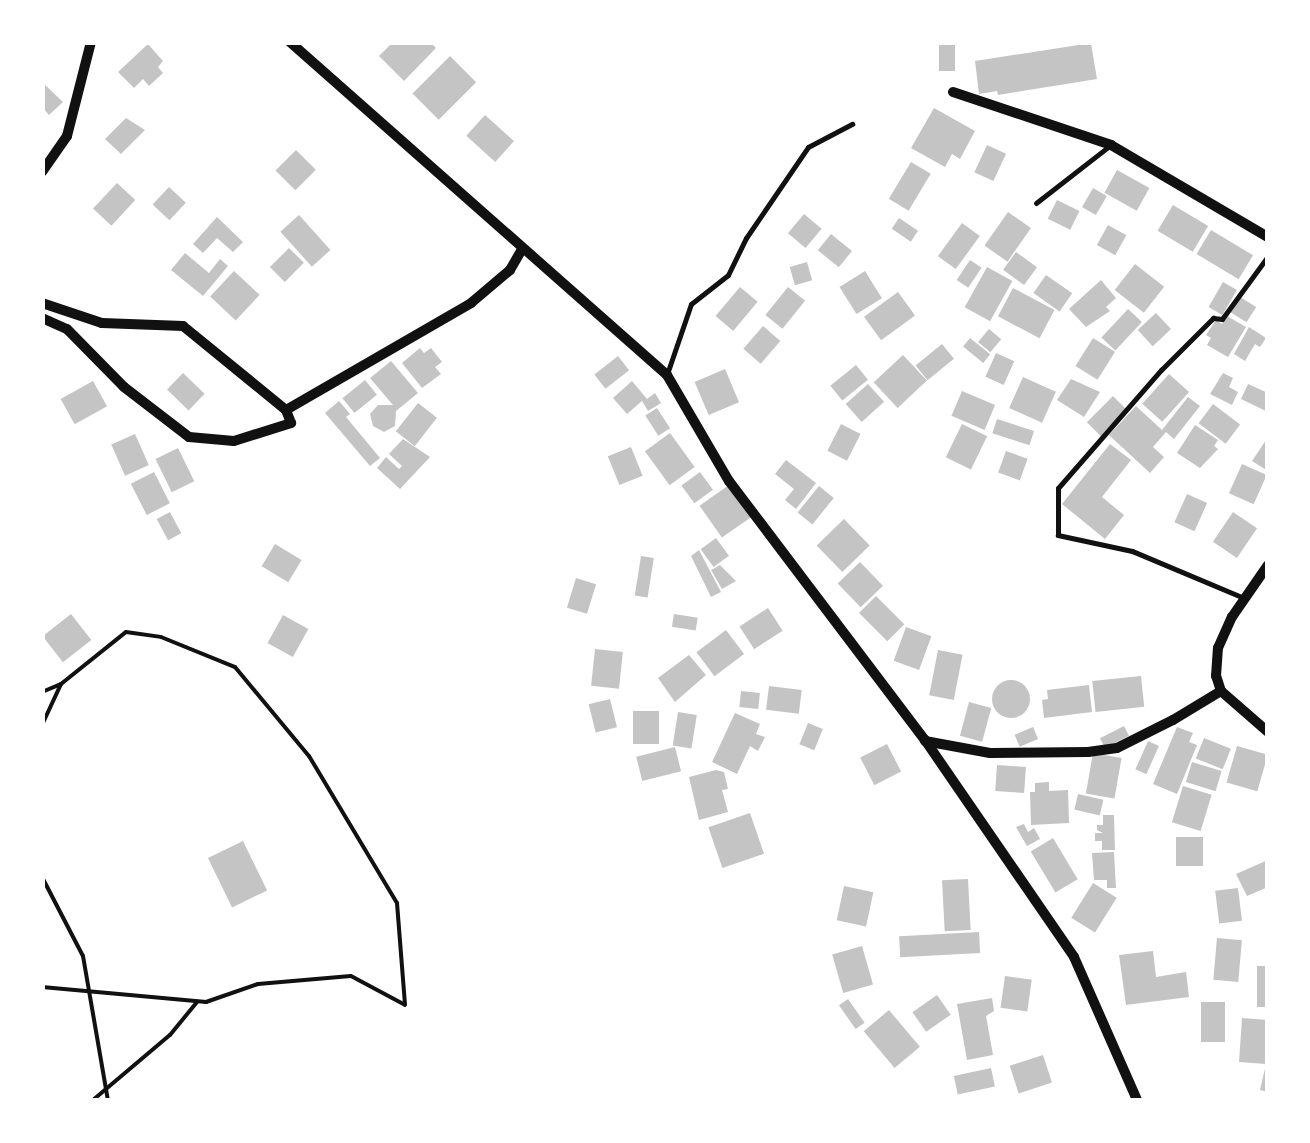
<!DOCTYPE html>
<style>
body{margin:0}
#map{position:relative;width:1310px;height:1143px;overflow:hidden;background:#fff;font-family:"Golos Text",sans-serif}
div>[style]{position:absolute}
.building>*{inset:0;background:#c4c4c4;transform-origin:0 0}
.round{border-radius:50%}
.path>*{height:4px;margin:-2px;padding:0 2px;transform-origin:2px;border-radius:2px;background:#111}
.service>*{height:5px;margin:-2.5px;padding:0 2.5px;transform-origin:2.5px;border-radius:2.5px;background:#111}
.minor>*{height:10px;margin:-5px;padding:0 5px;transform-origin:5px;border-radius:5px;background:#111}
span{translate:-50% -50%;white-space:nowrap;text-align:center;line-height:1.15;-webkit-text-stroke:10px #fff;paint-order:stroke}
.frame{position:absolute;inset:0;border:45px solid #fff;pointer-events:none}
</style>
<div id="map">
<div class="building">
<i style="clip-path:polygon(393px 42px,430px 42px,436px 48px,404px 81px,379px 56px)"></i>
<i style="left:939px;top:42px;width:16px;height:29px"></i>
<i style="clip-path:polygon(1091px 43px,1097px 79px,998px 95px,997px 91px,979px 94px,975px 61px)"></i>
<i style="clip-path:polygon(148px 44px,163px 61px,158px 67px,163px 73px,149px 86px,143px 79px,134px 88px,118px 72px)"></i>
<i style="left:450px;top:56px;width:37px;height:53px;rotate:45deg"></i>
<i style="clip-path:polygon(42px 82px,63px 102px,49px 115px,42px 107px)"></i>
<i style="clip-path:polygon(934px 108px,975px 131px,960px 159px,952px 154px,945px 167px,911px 148px)"></i>
<i style="left:485px;top:115px;width:39px;height:28px;rotate:42deg"></i>
<i style="clip-path:polygon(126px 118px,145px 130px,121px 154px,105px 139px)"></i>
<i style="left:987px;top:145px;width:21px;height:30px;rotate:25deg"></i>
<i style="left:296px;top:150px;width:28px;height:29px;rotate:45deg"></i>
<i style="left:911px;top:162px;width:23px;height:43px;rotate:31deg"></i>
<i style="left:1117px;top:170px;width:37px;height:26px;rotate:29deg"></i>
<i style="left:117px;top:183px;width:25px;height:35px;rotate:43deg"></i>
<i style="left:169px;top:187px;width:23px;height:24px;rotate:43deg"></i>
<i style="left:1093px;top:188px;width:16px;height:22px;rotate:30deg"></i>
<i style="left:1057px;top:200px;width:25px;height:21px;rotate:26deg"></i>
<i style="left:1173px;top:205px;width:41px;height:30px;rotate:31deg"></i>
<i style="left:1008px;top:212px;width:28px;height:41px;rotate:35deg"></i>
<i style="left:804px;top:214px;width:23px;height:25px;rotate:40deg"></i>
<i style="left:299px;top:215px;width:47px;height:25px;rotate:48deg"></i>
<i style="clip-path:polygon(217px 217px,243px 242px,233px 252px,217px 238px,203px 253px,193px 244px)"></i>
<i style="left:899px;top:218px;width:23px;height:13px;rotate:34deg"></i>
<i style="left:962px;top:223px;width:22px;height:41px;rotate:36deg"></i>
<i style="left:1108px;top:225px;width:21px;height:23px;rotate:29deg"></i>
<i style="left:1211px;top:230px;width:49px;height:28px;rotate:31deg"></i>
<i style="left:831px;top:234px;width:27px;height:21px;rotate:39deg"></i>
<i style="left:289px;top:248px;width:21px;height:27px;rotate:45deg"></i>
<i style="left:1016px;top:252px;width:26px;height:22px;rotate:36deg"></i>
<i style="clip-path:polygon(185px 253px,209px 273px,220px 259px,228px 266px,203px 296px,171px 270px)"></i>
<i style="left:970px;top:260px;width:14px;height:24px;rotate:34deg"></i>
<i style="left:807px;top:262px;width:19px;height:18px;rotate:74deg"></i>
<i style="left:1135px;top:264px;width:37px;height:33px;rotate:38deg"></i>
<i style="left:987px;top:267px;width:29px;height:46px;rotate:29deg"></i>
<i style="left:234px;top:271px;width:35px;height:35px;rotate:43deg"></i>
<i style="left:865px;top:271px;width:32px;height:30px;rotate:58deg"></i>
<i style="left:1046px;top:275px;width:32px;height:22px;rotate:35deg"></i>
<i style="clip-path:polygon(1101px 280px,1116px 298px,1106px 307px,1110px 311px,1086px 327px,1069px 309px)"></i>
<i style="left:1223px;top:282px;width:16px;height:29px;rotate:30deg"></i>
<i style="left:740px;top:287px;width:23px;height:38px;rotate:40deg"></i>
<i style="left:788px;top:287px;width:22px;height:36px;rotate:39deg"></i>
<i style="left:1013px;top:288px;width:47px;height:32px;rotate:28deg"></i>
<i style="left:898px;top:292px;width:29px;height:42px;rotate:54deg"></i>
<i style="left:1240px;top:297px;width:19px;height:18px;rotate:32deg"></i>
<i style="left:1128px;top:309px;width:19px;height:39px;rotate:43deg"></i>
<i style="left:1156px;top:313px;width:22px;height:25px;rotate:47deg"></i>
<i style="clip-path:polygon(1227px 316px,1246px 327px,1228px 357px,1207px 345px,1211px 338px,1206px 335px,1216px 320px,1222px 324px)"></i>
<i style="left:763px;top:326px;width:23px;height:30px;rotate:41deg"></i>
<i style="clip-path:polygon(1249px 327px,1266px 338px,1260px 347px,1255px 344px,1245px 361px,1234px 354px)"></i>
<i style="left:989px;top:329px;width:16px;height:17px;rotate:40deg"></i>
<i style="left:970px;top:338px;width:26px;height:11px;rotate:39deg"></i>
<i style="left:1093px;top:338px;width:26px;height:33px;rotate:32deg"></i>
<i style="left:942px;top:344px;width:19px;height:34px;rotate:51deg"></i>
<i style="clip-path:polygon(420px 348px,424px 353px,431px 348px,442px 362px,435px 367px,441px 374px,422px 388px,402px 363px)"></i>
<i style="left:996px;top:353px;width:20px;height:26px;rotate:24deg"></i>
<i style="left:903px;top:355px;width:35px;height:40px;rotate:47deg"></i>
<i style="left:618px;top:356px;width:18px;height:30px;rotate:52deg"></i>
<i style="clip-path:polygon(391px 361px,418px 393px,396px 411px,395px 426px,384px 432px,373px 426px,370px 414px,378px 405px,393px 405px,370px 378px)"></i>
<i style="left:856px;top:365px;width:19px;height:33px;rotate:51deg"></i>
<i style="left:725px;top:369px;width:36px;height:33px;rotate:67deg"></i>
<i style="left:183px;top:373px;width:30px;height:23px;rotate:44deg"></i>
<i style="clip-path:polygon(1223px 373px,1233px 378px,1229px 387px,1238px 392px,1232px 405px,1210px 394px)"></i>
<i style="left:1169px;top:374px;width:27px;height:40px;rotate:42deg"></i>
<i style="left:1023px;top:377px;width:36px;height:34px;rotate:24deg"></i>
<i style="clip-path:polygon(1071px 379px,1100px 392px,1084px 417px,1057px 400px)"></i>
<i style="left:365px;top:380px;width:19px;height:29px;rotate:51deg"></i>
<i style="left:93px;top:381px;width:29px;height:37px;rotate:61deg"></i>
<i style="clip-path:polygon(632px 381px,647px 399px,655px 393px,661px 403px,648px 411px,642px 401px,627px 414px,613px 398px)"></i>
<i style="left:868px;top:384px;width:24px;height:30px;rotate:48deg"></i>
<i style="clip-path:polygon(1248px 384px,1268px 393px,1268px 412px,1241px 399px)"></i>
<i style="left:962px;top:391px;width:36px;height:27px;rotate:23deg"></i>
<i style="left:1113px;top:396px;width:20px;height:37px;rotate:45deg"></i>
<i style="clip-path:polygon(1188px 397px,1200px 406px,1174px 439px,1166px 432px,1153px 447px,1164px 457px,1150px 473px,1109px 435px,1136px 406px,1162px 430px)"></i>
<i style="clip-path:polygon(339px 401px,350px 414px,346px 417px,380px 458px,370px 466px,325px 413px)"></i>
<i style="left:418px;top:403px;width:24px;height:36px;rotate:38deg"></i>
<i style="left:1213px;top:404px;width:34px;height:24px;rotate:37deg"></i>
<i style="left:657px;top:408px;width:24px;height:14px;rotate:57deg"></i>
<i style="left:997px;top:419px;width:39px;height:15px;rotate:18deg"></i>
<i style="left:841px;top:424px;width:22px;height:30px;rotate:27deg"></i>
<i style="left:962px;top:424px;width:28px;height:37px;rotate:26deg"></i>
<i style="clip-path:polygon(1195px 425px,1218px 440px,1214px 446px,1218px 449px,1200px 468px,1177px 453px)"></i>
<i style="left:670px;top:433px;width:42px;height:31px;rotate:54deg"></i>
<i style="left:135px;top:434px;width:34px;height:26px;rotate:66deg"></i>
<i style="clip-path:polygon(1268px 437px,1268px 471px,1252px 461px)"></i>
<i style="clip-path:polygon(403px 439px,430px 457px,400px 489px,377px 468px,386px 457px,399px 469px,402px 466px,389px 454px)"></i>
<i style="clip-path:polygon(1110px 444px,1131px 460px,1102px 497px,1124px 515px,1105px 539px,1062px 504px)"></i>
<i style="left:631px;top:447px;width:31px;height:25px;rotate:68deg"></i>
<i style="left:178px;top:448px;width:37px;height:25px;rotate:64deg"></i>
<i style="left:1006px;top:451px;width:23px;height:23px;rotate:20deg"></i>
<i style="clip-path:polygon(786px 460px,816px 483px,796px 509px,785px 500px,794px 489px,775px 474px)"></i>
<i style="left:1242px;top:464px;width:27px;height:32px;rotate:24deg"></i>
<i style="left:154px;top:472px;width:35px;height:26px;rotate:63deg"></i>
<i style="left:700px;top:472px;width:22px;height:23px;rotate:54deg"></i>
<i style="left:729px;top:485px;width:39px;height:36px;rotate:55deg"></i>
<i style="left:819px;top:486px;width:19px;height:34px;rotate:39deg"></i>
<i style="left:1187px;top:494px;width:22px;height:31px;rotate:24deg"></i>
<i style="left:170px;top:512px;width:24px;height:15px;rotate:62deg"></i>
<i style="left:1233px;top:512px;width:29px;height:36px;rotate:34deg"></i>
<i style="left:844px;top:519px;width:37px;height:38px;rotate:46deg"></i>
<i style="left:716px;top:538px;width:22px;height:19px;rotate:54deg"></i>
<i style="left:275px;top:544px;width:31px;height:26px;rotate:31deg"></i>
<i style="clip-path:polygon(699px 550px,721px 592px,711px 597px,691px 556px)"></i>
<i style="left:641px;top:556px;width:13px;height:40px;rotate:9deg"></i>
<i style="left:860px;top:562px;width:33px;height:31px;rotate:46deg"></i>
<i style="clip-path:polygon(720px 565px,736px 581px,722px 589px,711px 570px)"></i>
<i style="left:576px;top:578px;width:21px;height:31px;rotate:17deg"></i>
<i style="left:876px;top:596px;width:40px;height:24px;rotate:45deg"></i>
<i style="left:768px;top:608px;width:27px;height:34px;rotate:57deg"></i>
<i style="left:71px;top:614px;width:33px;height:36px;rotate:52deg"></i>
<i style="left:674px;top:614px;width:24px;height:13px;rotate:9deg"></i>
<i style="left:283px;top:615px;width:29px;height:32px;rotate:29deg"></i>
<i style="left:906px;top:627px;width:27px;height:36px;rotate:20deg"></i>
<i style="left:726px;top:630px;width:30px;height:37px;rotate:53deg"></i>
<i style="left:595px;top:649px;width:28px;height:37px;rotate:6deg"></i>
<i style="left:938px;top:650px;width:25px;height:46px;rotate:11deg"></i>
<i style="clip-path:polygon(689px 655px,706px 675px,675px 702px,658px 678px)"></i>
<i style="left:1141px;top:676px;width:31px;height:49px;rotate:84deg"></i>
<i class="round" style="left:992px;top:680px;width:38px;height:38px"></i>
<i style="clip-path:polygon(1089px 685px,1092px 712px,1044px 718px,1042px 700px,1048px 699px,1047px 690px)"></i>
<i style="left:769px;top:686px;width:33px;height:24px;rotate:7deg"></i>
<i style="left:741px;top:691px;width:19px;height:16px;rotate:6deg"></i>
<i style="left:610px;top:699px;width:29px;height:22px;rotate:76deg"></i>
<i style="left:969px;top:702px;width:23px;height:35px;rotate:15deg"></i>
<i style="left:633px;top:711px;width:26px;height:33px"></i>
<i style="left:678px;top:712px;width:19px;height:34px;rotate:9deg"></i>
<i style="clip-path:polygon(735px 713px,760px 724px,756px 734px,765px 737px,758px 751px,750px 746px,737px 774px,712px 762px)"></i>
<i style="left:808px;top:723px;width:16px;height:23px;rotate:22deg"></i>
<i style="left:1124px;top:726px;width:11px;height:27px;rotate:63deg"></i>
<i style="left:1033px;top:727px;width:13px;height:20px;rotate:67deg"></i>
<i style="clip-path:polygon(1177px 727px,1193px 733px,1189px 742px,1197px 745px,1177px 794px,1153px 784px)"></i>
<i style="left:1204px;top:738px;width:29px;height:22px;rotate:22deg"></i>
<i style="left:1148px;top:741px;width:12px;height:31px;rotate:24deg"></i>
<i style="left:887px;top:744px;width:31px;height:30px;rotate:63deg"></i>
<i style="left:1237px;top:746px;width:32px;height:38px;rotate:16deg"></i>
<i style="left:675px;top:747px;width:25px;height:40px;rotate:76deg"></i>
<i style="left:1093px;top:753px;width:29px;height:41px;rotate:10deg"></i>
<i style="left:1192px;top:762px;width:31px;height:21px;rotate:17deg"></i>
<i style="left:997px;top:765px;width:29px;height:26px;rotate:4deg"></i>
<i style="clip-path:polygon(716px 770px,724px 772px,728px 789px,722px 790px,728px 812px,699px 820px,689px 777px)"></i>
<i style="clip-path:polygon(1049px 782px,1049px 791px,1068px 790px,1069px 823px,1031px 825px,1030px 792px,1035px 792px,1035px 783px)"></i>
<i style="left:1183px;top:786px;width:30px;height:38px;rotate:17deg"></i>
<i style="left:1078px;top:794px;width:26px;height:16px;rotate:13deg"></i>
<i style="left:750px;top:813px;width:43px;height:44px;rotate:71deg"></i>
<i style="clip-path:polygon(1103px 815px,1114px 815px,1115px 850px,1102px 850px,1102px 841px,1095px 841px,1095px 833px,1103px 833px,1097px 830px,1097px 825px,1103px 825px)"></i>
<i style="clip-path:polygon(1024px 824px,1028px 832px,1034px 828px,1040px 839px,1027px 846px,1016px 827px)"></i>
<i style="left:1176px;top:837px;width:27px;height:29px"></i>
<i style="left:1053px;top:838px;width:48px;height:26px;rotate:59deg"></i>
<i style="left:243px;top:841px;width:55px;height:39px;rotate:64deg"></i>
<i style="clip-path:polygon(1114px 852px,1116px 888px,1107px 888px,1107px 880px,1094px 880px,1092px 853px)"></i>
<i style="clip-path:polygon(1268px 860px,1268px 887px,1247px 896px,1236px 874px)"></i>
<i style="left:968px;top:879px;width:51px;height:26px;rotate:87deg"></i>
<i style="left:1093px;top:883px;width:28px;height:41px;rotate:32deg"></i>
<i style="left:844px;top:886px;width:30px;height:35px;rotate:12deg"></i>
<i style="left:1238px;top:888px;width:33px;height:23px;rotate:83deg"></i>
<i style="left:979px;top:932px;width:21px;height:80px;rotate:87deg"></i>
<i style="left:1217px;top:938px;width:25px;height:42px;rotate:5deg"></i>
<i style="left:862px;top:946px;width:40px;height:31px;rotate:74deg"></i>
<i style="clip-path:polygon(1153px 951px,1156px 977px,1186px 972px,1189px 997px,1126px 1005px,1119px 955px)"></i>
<i style="left:1257px;top:966px;width:11px;height:41px"></i>
<i style="left:1005px;top:976px;width:27px;height:32px;rotate:8deg"></i>
<i style="left:937px;top:995px;width:24px;height:30px;rotate:55deg"></i>
<i style="clip-path:polygon(992px 998px,994px 1011px,986px 1016px,993px 1055px,967px 1060px,957px 1004px)"></i>
<i style="left:848px;top:999px;width:29px;height:11px;rotate:55deg"></i>
<i style="left:1201px;top:1002px;width:24px;height:40px"></i>
<i style="left:889px;top:1010px;width:48px;height:33px;rotate:50deg"></i>
<i style="clip-path:polygon(1242px 1018px,1268px 1020px,1268px 1092px,1260px 1090px,1266px 1064px,1239px 1062px)"></i>
<i style="left:1043px;top:1055px;width:29px;height:35px;rotate:72deg"></i>
<i style="left:991px;top:1068px;width:19px;height:38px;rotate:78deg"></i>
</div>
<div class="path">
<i style="left:42px;top:692px;width:21px;rotate:-23deg"></i>
<i style="left:42px;top:725px;width:45px;rotate:-65.1deg"></i>
<i style="left:61px;top:684px;width:83px;rotate:-38.7deg"></i>
<i style="left:126px;top:632px;width:35px;rotate:8deg"></i>
<i style="left:161px;top:637px;width:80px;rotate:22.1deg"></i>
<i style="left:235px;top:667px;width:116px;rotate:50.3deg"></i>
<i style="left:309px;top:756px;width:171px;rotate:59.1deg"></i>
<i style="left:397px;top:903px;width:102px;rotate:85.5deg"></i>
<i style="left:42px;top:877px;width:89px;rotate:62.6deg"></i>
<i style="left:83px;top:956px;width:146px;rotate:80.2deg"></i>
<i style="left:42px;top:987px;width:165px;rotate:5.2deg"></i>
<i style="left:206px;top:1002px;width:55px;rotate:-19.1deg"></i>
<i style="left:258px;top:984px;width:93px;rotate:-4.9deg"></i>
<i style="left:351px;top:976px;width:61px;rotate:28.2deg"></i>
<i style="left:93px;top:1100px;width:101px;rotate:-40.2deg"></i>
<i style="left:170px;top:1035px;width:43px;rotate:-50.7deg"></i>
</div>
<div class="service">
<i style="left:1036px;top:203px;width:91px;rotate:-37.9deg"></i>
<i style="left:667px;top:374px;width:74px;rotate:-71.1deg"></i>
<i style="left:691px;top:304px;width:47px;rotate:-38.1deg"></i>
<i style="left:728px;top:275px;width:41px;rotate:-64.1deg"></i>
<i style="left:746px;top:238px;width:110px;rotate:-55.7deg"></i>
<i style="left:808px;top:147px;width:50px;rotate:-27.6deg"></i>
<i style="left:1244px;top:598px;width:121px;rotate:-157.2deg"></i>
<i style="left:1132px;top:551px;width:76px;rotate:-167.8deg"></i>
<i style="left:1058px;top:535px;width:47px;rotate:-90deg"></i>
<i style="left:1058px;top:488px;width:157px;rotate:-48.9deg"></i>
<i style="left:1161px;top:370px;width:74px;rotate:-45deg"></i>
<i style="left:1213px;top:318px;width:9px;rotate:6deg"></i>
<i style="left:1222px;top:319px;width:78px;rotate:-53.9deg"></i>
</div>
<div class="minor">
<i style="left:290px;top:42px;width:503px;rotate:41.45deg"></i>
<i style="left:667px;top:375px;width:123px;rotate:59.7deg"></i>
<i style="left:729px;top:481px;width:325px;rotate:52.9deg"></i>
<i style="left:925px;top:740px;width:263px;rotate:55.5deg"></i>
<i style="left:1074px;top:957px;width:156px;rotate:66.2deg"></i>
<i style="left:953px;top:92px;width:167px;rotate:18.5deg"></i>
<i style="left:1111px;top:145px;width:182px;rotate:30.4deg"></i>
<i style="left:42px;top:172px;width:44px;rotate:-55.2deg"></i>
<i style="left:67px;top:136px;width:97px;rotate:-75.7deg"></i>
<i style="left:42px;top:303px;width:63px;rotate:18.4deg"></i>
<i style="left:102px;top:323px;width:81px;rotate:2.1deg"></i>
<i style="left:183px;top:326px;width:133px;rotate:39.2deg"></i>
<i style="left:286px;top:410px;width:214px;rotate:-30deg"></i>
<i style="left:471px;top:303px;width:51px;rotate:-40.2deg"></i>
<i style="left:510px;top:270px;width:24px;rotate:-60deg"></i>
<i style="left:42px;top:318px;width:27px;rotate:24deg"></i>
<i style="left:67px;top:329px;width:81px;rotate:45.5deg"></i>
<i style="left:124px;top:387px;width:82px;rotate:37.6deg"></i>
<i style="left:189px;top:437px;width:45px;rotate:5.1deg"></i>
<i style="left:234px;top:441px;width:60px;rotate:-17.5deg"></i>
<i style="left:291px;top:423px;width:14px;rotate:-111deg"></i>
<i style="left:1221px;top:691px;width:62px;rotate:41.1deg"></i>
<i style="left:925px;top:741px;width:66px;rotate:10.5deg"></i>
<i style="left:990px;top:753px;width:98px;rotate:-0.6deg"></i>
<i style="left:1088px;top:752px;width:29px;rotate:-8deg"></i>
<i style="left:1117px;top:748px;width:63px;rotate:-26.6deg"></i>
<i style="left:1173px;top:720px;width:56px;rotate:-31.1deg"></i>
<i style="left:1221px;top:691px;width:16px;rotate:-108deg"></i>
<i style="left:1216px;top:676px;width:28px;rotate:-86deg"></i>
<i style="left:1218px;top:648px;width:34px;rotate:-66deg"></i>
<i style="left:1232px;top:617px;width:63px;rotate:-55.3deg"></i>
</div>
<div class="frame"></div>
</div>
